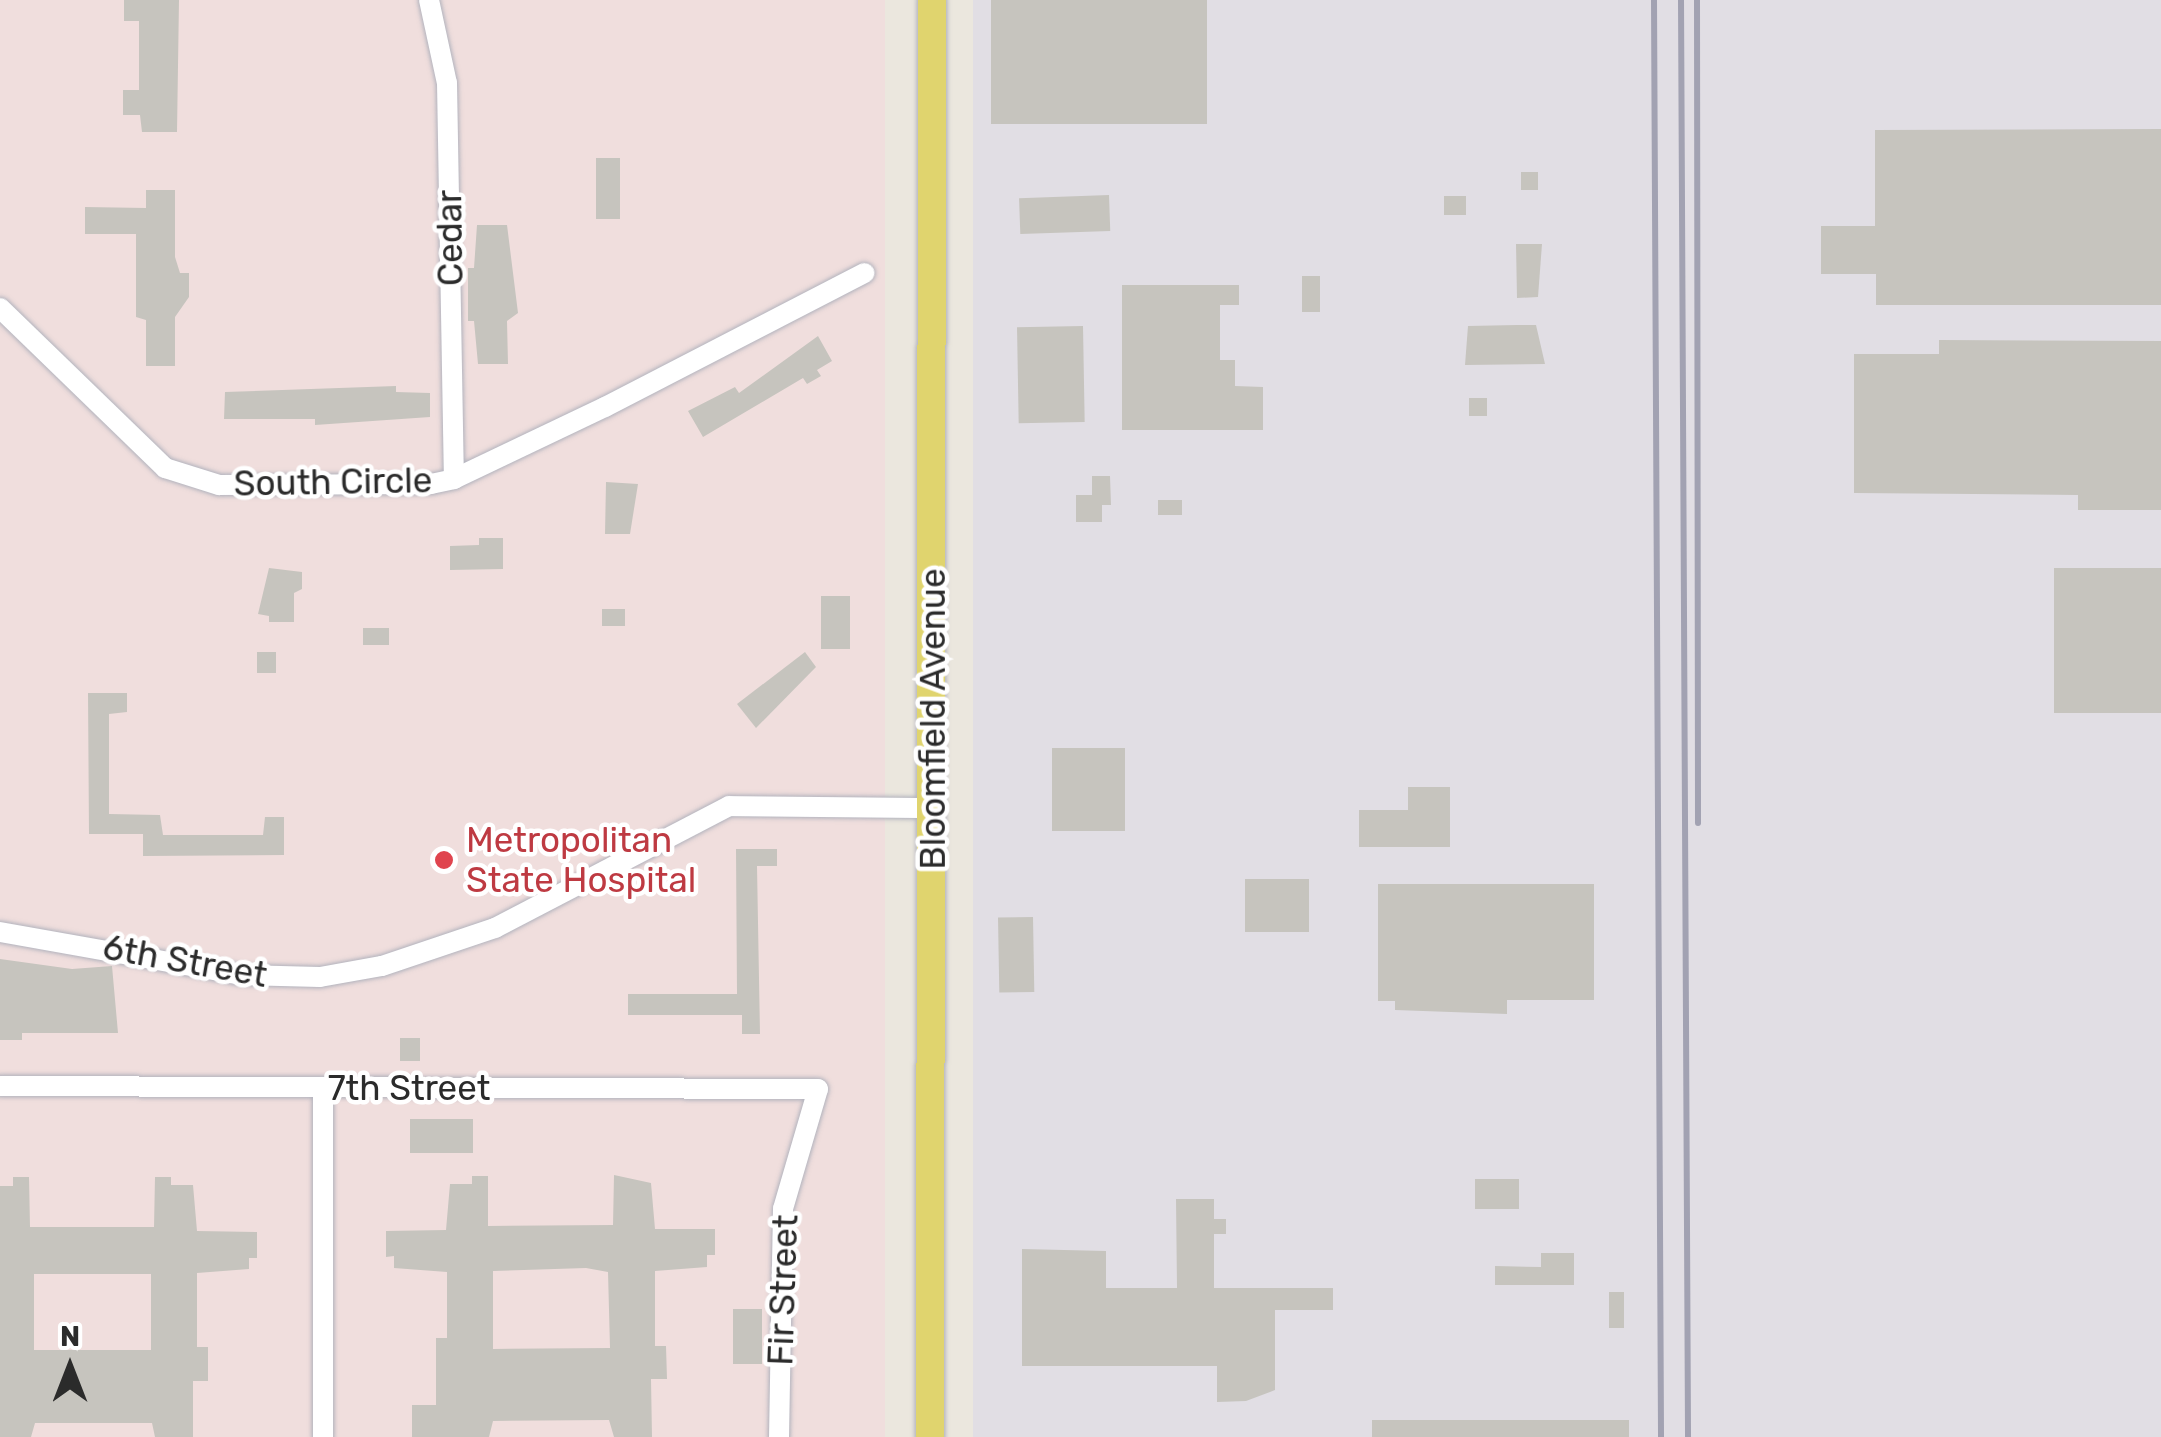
<!DOCTYPE html>
<style>
body{margin:0}
#map{position:relative;width:2161px;height:1437px;overflow:hidden;background:#ebe7de;font-family:Rubik,sans-serif}
div>[style]{position:absolute}
.industrial>*{inset:0;background:#e1dee4;transform-origin:0 0}
.medical>*{inset:0;background:#f0dedd;transform-origin:0 0}
.building>*{inset:0;background:#c6c4be;transform-origin:0 0}
.roads{filter:drop-shadow(0 0 2px #b2b3bd) drop-shadow(0 0 2px #b2b3bd)}
.minor>*{height:20px;margin:-10px;padding:0 10px;transform-origin:10px;border-radius:10px;background:#fff}
.major>*{height:28px;margin:-14px;padding:0 14px;transform-origin:14px;border-radius:14px;background:#e0d46e}
.rail>*{height:6px;margin:-3px;padding:0 3px;transform-origin:3px;border-radius:3px;background:#a2a2b2}
.dots>*{width:28px;height:28px;translate:-50% -50%;box-sizing:border-box;border:5px solid #fff;border-radius:50%}
span{translate:-50% -50%;white-space:nowrap;text-align:center;line-height:1.15;-webkit-text-stroke:9px #fff;paint-order:stroke}
.street-label{font-size:35px;color:#2b2b2b}
.health-label{font-size:35px;color:#be3a42}
.left{translate:0 -50%;text-align:left}
.north{position:absolute;left:20px;top:1317px;width:100px;height:100px;-webkit-text-stroke:8px #fff;paint-order:stroke;rotate:0deg;font-size:28px;font-weight:700;line-height:40px;text-align:center;color:#2b2b2b}
.north::after{content:'';display:block;margin:auto;width:35px;height:45px;background:#2b2b2b;clip-path:polygon(50% 0,100% 100%,50% 72%,0 100%)}
</style>
<div id="map">
<div class="industrial">
<i style="left:973px;top:0;width:1188px;height:1437px"></i>
</div>
<div class="medical">
<i style="left:0;top:0;width:885px;height:1437px"></i>
</div>
<div class="building">
<i style="clip-path:polygon(124px 0,179px 0,177px 132px,142px 132px,140px 115px,123px 115px,123px 90px,139px 90px,139px 21px,124px 21px)"></i>
<i style="left:991px;top:0;width:216px;height:124px"></i>
<i style="clip-path:polygon(2161px 129px,2161px 305px,1876px 305px,1876px 274px,1821px 274px,1821px 226px,1875px 226px,1875px 130px)"></i>
<i style="left:596px;top:158px;width:24px;height:61px"></i>
<i style="left:1521px;top:172px;width:17px;height:18px"></i>
<i style="clip-path:polygon(146px 190px,175px 190px,175px 257px,180px 273px,189px 273px,189px 297px,175px 317px,175px 366px,146px 366px,146px 320px,136px 317px,136px 234px,85px 234px,85px 207px,146px 208px)"></i>
<i style="left:1109px;top:195px;width:36px;height:90px;rotate:88deg"></i>
<i style="left:1444px;top:196px;width:22px;height:19px"></i>
<i style="clip-path:polygon(477px 225px,507px 225px,518px 313px,507px 321px,508px 364px,478px 364px,474px 321px,468px 321px,468px 268px,474px 268px)"></i>
<i style="clip-path:polygon(1516px 244px,1542px 244px,1538px 297px,1517px 298px)"></i>
<i style="left:1302px;top:276px;width:18px;height:36px"></i>
<i style="clip-path:polygon(1122px 285px,1239px 285px,1239px 305px,1220px 305px,1220px 360px,1235px 360px,1235px 386px,1263px 387px,1263px 430px,1122px 430px)"></i>
<i style="clip-path:polygon(1517px 325px,1536px 325px,1545px 364px,1465px 365px,1468px 326px)"></i>
<i style="left:1083px;top:326px;width:96px;height:66px;rotate:89deg"></i>
<i style="clip-path:polygon(818px 336px,832px 361px,817px 370px,821px 376px,807px 384px,803px 378px,703px 437px,688px 411px,735px 387px,739px 393px)"></i>
<i style="clip-path:polygon(1939px 340px,2161px 341px,2161px 510px,2078px 510px,2078px 495px,1854px 493px,1854px 354px,1939px 354px)"></i>
<i style="clip-path:polygon(396px 386px,396px 392px,430px 393px,430px 417px,315px 425px,315px 419px,224px 419px,225px 392px)"></i>
<i style="left:1469px;top:398px;width:18px;height:18px"></i>
<i style="clip-path:polygon(1092px 476px,1110px 476px,1111px 505px,1102px 505px,1102px 522px,1076px 522px,1076px 495px,1092px 495px)"></i>
<i style="clip-path:polygon(606px 482px,638px 484px,630px 534px,605px 534px)"></i>
<i style="left:1158px;top:500px;width:24px;height:15px"></i>
<i style="clip-path:polygon(479px 538px,503px 538px,503px 569px,450px 570px,450px 546px,479px 545px)"></i>
<i style="clip-path:polygon(269px 568px,302px 572px,302px 589px,294px 593px,294px 622px,269px 622px,269px 616px,258px 614px)"></i>
<i style="left:2054px;top:568px;width:107px;height:145px"></i>
<i style="left:821px;top:596px;width:29px;height:53px"></i>
<i style="left:602px;top:609px;width:23px;height:17px"></i>
<i style="left:363px;top:628px;width:26px;height:17px"></i>
<i style="left:257px;top:652px;width:19px;height:21px"></i>
<i style="clip-path:polygon(805px 652px,816px 667px,756px 728px,737px 704px)"></i>
<i style="clip-path:polygon(88px 693px,127px 693px,127px 712px,109px 714px,109px 814px,160px 815px,163px 835px,263px 835px,265px 817px,284px 817px,284px 855px,143px 856px,143px 834px,89px 834px)"></i>
<i style="left:1052px;top:748px;width:73px;height:83px"></i>
<i style="clip-path:polygon(1408px 787px,1450px 787px,1450px 847px,1359px 847px,1359px 810px,1408px 810px)"></i>
<i style="clip-path:polygon(736px 849px,777px 849px,777px 866px,757px 866px,760px 1034px,742px 1034px,742px 1015px,628px 1015px,628px 994px,737px 994px)"></i>
<i style="left:1245px;top:879px;width:64px;height:53px"></i>
<i style="clip-path:polygon(1378px 884px,1594px 884px,1594px 1000px,1507px 1000px,1507px 1014px,1395px 1010px,1395px 1001px,1378px 1001px)"></i>
<i style="left:1033px;top:917px;width:75px;height:35px;rotate:89deg"></i>
<i style="clip-path:polygon(0 959px,72px 969px,112px 966px,118px 1033px,22px 1033px,22px 1040px,0 1040px)"></i>
<i style="left:400px;top:1038px;width:20px;height:23px"></i>
<i style="left:410px;top:1119px;width:63px;height:34px"></i>
<i style="clip-path:polygon(evenodd,614px 1175px,651px 1183px,655px 1229px,715px 1229px,715px 1255px,707px 1255px,707px 1267px,655px 1271px,655px 1346px,666px 1346px,667px 1379px,651px 1379px,652px 1437px,614px 1437px,609px 1420px,493px 1421px,489px 1437px,412px 1437px,412px 1405px,436px 1405px,436px 1338px,447px 1338px,447px 1272px,394px 1268px,394px 1256px,386px 1257px,386px 1231px,446px 1230px,450px 1184px,472px 1184px,472px 1176px,488px 1176px,488px 1226px,613px 1225px,614px 1175px,586px 1268px,608px 1272px,610px 1348px,493px 1349px,493px 1271px,586px 1268px)"></i>
<i style="clip-path:polygon(evenodd,13px 1177px,29px 1177px,30px 1227px,154px 1227px,155px 1177px,171px 1177px,171px 1185px,193px 1185px,197px 1231px,257px 1232px,257px 1258px,249px 1258px,249px 1269px,197px 1273px,197px 1347px,208px 1347px,208px 1381px,193px 1381px,193px 1437px,155px 1437px,152px 1423px,35px 1423px,31px 1437px,0 1437px,0 1186px,13px 1186px,13px 1177px,34px 1274px,151px 1274px,151px 1350px,34px 1350px,34px 1274px)"></i>
<i style="left:1475px;top:1179px;width:44px;height:30px"></i>
<i style="clip-path:polygon(1176px 1199px,1214px 1199px,1214px 1219px,1226px 1219px,1226px 1234px,1214px 1234px,1214px 1288px,1333px 1288px,1333px 1310px,1275px 1310px,1275px 1390px,1246px 1401px,1217px 1402px,1217px 1366px,1022px 1366px,1022px 1249px,1106px 1251px,1106px 1288px,1177px 1288px)"></i>
<i style="clip-path:polygon(1541px 1253px,1574px 1253px,1574px 1285px,1495px 1285px,1495px 1266px,1541px 1267px)"></i>
<i style="left:1609px;top:1292px;width:15px;height:36px"></i>
<i style="left:733px;top:1309px;width:29px;height:55px"></i>
<i style="left:1372px;top:1420px;width:257px;height:17px"></i>
</div>
<div class="roads">
<div class="minor">
<i style="left:429px;top:0;width:85px;rotate:77.8deg"></i>
<i style="left:447px;top:83px;width:396px;rotate:89deg"></i>
<i style="left:0;top:308px;width:230px;rotate:44.1deg"></i>
<i style="left:165px;top:468px;width:57px;rotate:17.5deg"></i>
<i style="left:219px;top:485px;width:212px;rotate:-0.3deg"></i>
<i style="left:431px;top:484px;width:24px;rotate:-12deg"></i>
<i style="left:454px;top:479px;width:167px;rotate:-25.5deg"></i>
<i style="left:605px;top:407px;width:292px;rotate:-27.3deg"></i>
<i style="left:0;top:932px;width:245px;rotate:10.1deg"></i>
<i style="left:241px;top:975px;width:79px;rotate:1.5deg"></i>
<i style="left:320px;top:977px;width:63px;rotate:-10.1deg"></i>
<i style="left:382px;top:966px;width:119px;rotate:-18.6deg"></i>
<i style="left:495px;top:928px;width:264px;rotate:-27.5deg"></i>
<i style="left:729px;top:806px;width:205px;rotate:0.6deg"></i>
<i style="left:0;top:1086px;width:818px;rotate:0.21deg"></i>
<i style="left:818px;top:1089px;width:125px;rotate:106.3deg"></i>
<i style="left:783px;top:1209px;width:228px;rotate:91deg"></i>
<i style="left:323px;top:1087px;width:350px;rotate:90deg"></i>
</div>
<div class="major">
<i style="left:930px;top:1437px;width:1437px;rotate:-89.92deg"></i>
</div>
</div>
<div class="rail">
<i style="left:1654px;top:0;width:1437px;rotate:89.72deg"></i>
<i style="left:1681px;top:0;width:1437px;rotate:89.72deg"></i>
<i style="left:1697px;top:0;width:823px;rotate:89.93deg"></i>
</div>
<div class="dots">
<i style="left:444px;top:860px;background:#e0444e"></i>
</div>
<div class="street-label">
<span style="left:450px;top:238px;rotate:-91deg">Cedar</span>
<span style="left:333px;top:482px;rotate:-1deg">South Circle</span>
<span style="left:933px;top:719px;rotate:-90deg">Bloomfield Avenue</span>
<span style="left:185px;top:961px;rotate:10deg">6th Street</span>
<span style="left:409px;top:1088px">7th Street</span>
<span style="left:783px;top:1290px;rotate:-88deg">Fir Street</span>
</div>
<div class="health-label">
<span class="left" style="left:466px;top:860px">Metropolitan<br>State Hospital</span>
</div>
<div class="north">N</div>
</div>
